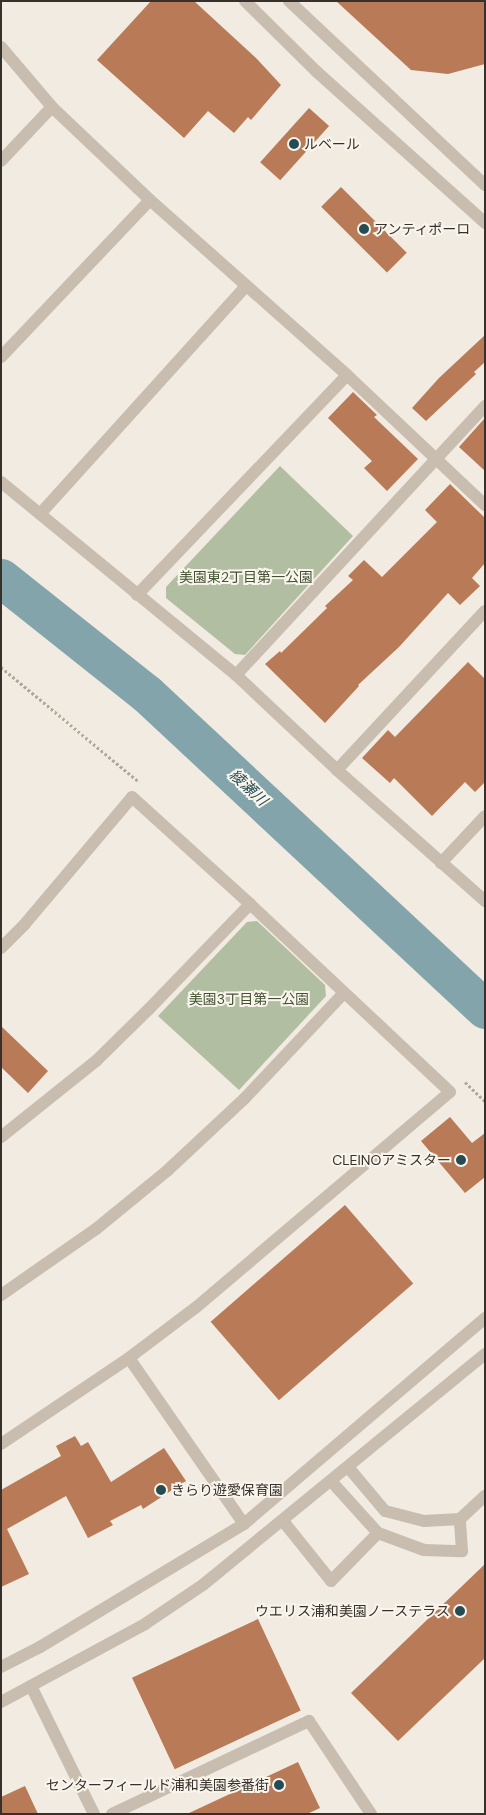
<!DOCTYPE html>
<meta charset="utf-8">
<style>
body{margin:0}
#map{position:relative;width:486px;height:1815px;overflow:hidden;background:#f1ebe1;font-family:"DM Sans","Noto Sans JP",sans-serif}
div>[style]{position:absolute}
.green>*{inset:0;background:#b2bea2}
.river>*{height:39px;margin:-19.5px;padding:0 19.5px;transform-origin:19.5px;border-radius:19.5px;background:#83a4ab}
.building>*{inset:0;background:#b87a57;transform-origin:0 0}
.path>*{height:3px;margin-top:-1.5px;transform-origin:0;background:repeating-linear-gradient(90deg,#b3a798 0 2.5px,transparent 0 5px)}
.minor>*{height:12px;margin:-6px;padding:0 6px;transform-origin:6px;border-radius:6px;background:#c8bdae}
.dots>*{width:14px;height:14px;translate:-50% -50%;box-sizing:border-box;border:2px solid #f9f5ed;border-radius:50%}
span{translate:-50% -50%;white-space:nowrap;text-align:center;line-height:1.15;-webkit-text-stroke:4px #f9f5ed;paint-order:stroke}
.poi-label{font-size:14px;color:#37302b}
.left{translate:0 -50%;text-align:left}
.right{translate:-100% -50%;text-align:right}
.park-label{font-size:14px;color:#435332}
.water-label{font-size:15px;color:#254c54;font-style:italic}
.frame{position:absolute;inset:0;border:2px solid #37302b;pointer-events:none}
</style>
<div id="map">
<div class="green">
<i style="clip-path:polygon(280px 466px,353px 536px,245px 655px,235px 654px,166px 598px,166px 587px)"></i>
<i style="clip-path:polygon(257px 921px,325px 985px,326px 996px,239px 1090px,158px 1016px,247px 922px)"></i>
</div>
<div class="river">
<i style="left:1px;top:578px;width:186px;rotate:38.5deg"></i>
<i style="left:147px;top:694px;width:462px;rotate:43deg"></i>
</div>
<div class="building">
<i style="clip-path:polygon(151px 1px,194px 1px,257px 59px,281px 85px,251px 120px,248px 117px,234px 133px,208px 111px,184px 138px,97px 60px)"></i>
<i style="clip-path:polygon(336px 1px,485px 1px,485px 64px,448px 74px,411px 70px)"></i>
<i style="left:309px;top:108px;width:27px;height:73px;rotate:42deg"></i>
<i style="left:341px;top:187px;width:93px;height:28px;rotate:45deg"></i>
<i style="clip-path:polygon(485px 335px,485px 362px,474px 372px,476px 374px,426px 421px,412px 408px,439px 378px)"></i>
<i style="clip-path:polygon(353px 392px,377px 415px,374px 417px,418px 459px,387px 491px,364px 468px,372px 461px,328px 418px)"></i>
<i style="clip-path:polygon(485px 418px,485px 471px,459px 447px)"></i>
<i style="clip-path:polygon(450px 484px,485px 518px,485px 563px,472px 578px,480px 586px,460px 605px,448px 593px,399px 647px,358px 685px,359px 686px,325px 723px,265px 664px,280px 651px,281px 653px,327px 608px,325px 606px,353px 580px,348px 576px,364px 560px,382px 577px,437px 522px,425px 510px)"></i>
<i style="clip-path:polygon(468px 662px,485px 679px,485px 782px,475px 792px,465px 782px,432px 816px,394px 778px,390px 783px,362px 758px,388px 730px,395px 737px)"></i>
<i style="clip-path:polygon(1px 1026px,48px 1071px,28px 1093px,1px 1067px)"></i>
<i style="clip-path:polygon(450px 1117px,472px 1143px,485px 1133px,485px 1177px,465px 1193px,421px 1141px)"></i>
<i style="left:345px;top:1205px;width:104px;height:178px;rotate:49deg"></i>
<i style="clip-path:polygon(75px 1436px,81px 1446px,88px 1442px,111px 1482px,164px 1448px,186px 1481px,143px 1509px,141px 1505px,110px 1521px,113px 1525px,88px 1538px,66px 1496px,7px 1529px,29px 1574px,1px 1587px,1px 1490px,61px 1456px,56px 1446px)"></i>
<i style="clip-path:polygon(485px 1564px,485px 1658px,398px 1741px,351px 1693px)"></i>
<i style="left:258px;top:1619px;width:101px;height:139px;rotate:65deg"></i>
<i style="clip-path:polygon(298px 1762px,320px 1808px,307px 1814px,187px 1814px)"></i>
<i style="clip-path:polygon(25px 1786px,38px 1814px,1px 1814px,1px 1797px)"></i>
</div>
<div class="path">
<i style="left:1px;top:667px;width:180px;rotate:39.8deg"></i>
<i style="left:465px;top:1082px;width:28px;rotate:44deg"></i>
</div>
<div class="minor">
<i style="left:245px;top:1px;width:101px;rotate:44.6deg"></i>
<i style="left:317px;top:72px;width:226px;rotate:41.9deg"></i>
<i style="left:289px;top:1px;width:269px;rotate:43.2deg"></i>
<i style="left:1px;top:47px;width:79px;rotate:49.6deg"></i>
<i style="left:52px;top:107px;width:135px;rotate:43.5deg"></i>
<i style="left:150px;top:200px;width:264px;rotate:41.6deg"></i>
<i style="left:347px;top:375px;width:190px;rotate:43.3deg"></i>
<i style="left:1px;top:161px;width:74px;rotate:-46.6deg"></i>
<i style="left:1px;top:357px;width:216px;rotate:-46.5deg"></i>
<i style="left:1px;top:482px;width:304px;rotate:39.4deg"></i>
<i style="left:236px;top:675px;width:139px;rotate:43.2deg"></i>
<i style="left:337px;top:770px;width:198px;rotate:41.5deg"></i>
<i style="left:40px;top:514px;width:306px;rotate:-47.9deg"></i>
<i style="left:137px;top:595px;width:304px;rotate:-46.3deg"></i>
<i style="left:236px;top:675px;width:367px;rotate:-47.2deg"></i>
<i style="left:337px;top:770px;width:217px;rotate:-47.1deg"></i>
<i style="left:441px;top:863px;width:64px;rotate:-46.9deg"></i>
<i style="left:1px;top:948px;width:33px;rotate:-45deg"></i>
<i style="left:24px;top:925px;width:167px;rotate:-49.8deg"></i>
<i style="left:132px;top:797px;width:159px;rotate:42.2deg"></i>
<i style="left:250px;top:904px;width:274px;rotate:43.2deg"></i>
<i style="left:450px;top:1092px;width:334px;rotate:139.7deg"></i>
<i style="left:195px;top:1308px;width:83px;rotate:142.9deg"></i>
<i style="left:129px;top:1358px;width:154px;rotate:146.1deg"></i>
<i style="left:1px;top:1137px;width:122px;rotate:-38.7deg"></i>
<i style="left:96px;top:1061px;width:74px;rotate:-44.5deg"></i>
<i style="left:149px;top:1009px;width:146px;rotate:-46.1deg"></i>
<i style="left:1px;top:1295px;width:116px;rotate:-34.8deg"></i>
<i style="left:96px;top:1229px;width:93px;rotate:-39.3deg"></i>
<i style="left:168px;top:1170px;width:105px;rotate:-43.1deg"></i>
<i style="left:245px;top:1098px;width:144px;rotate:-46.7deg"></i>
<i style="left:129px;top:1358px;width:202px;rotate:55.3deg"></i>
<i style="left:331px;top:1481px;width:70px;rotate:47.9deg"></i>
<i style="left:378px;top:1533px;width:49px;rotate:20.3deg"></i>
<i style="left:424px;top:1550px;width:38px;rotate:2deg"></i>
<i style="left:462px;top:1551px;width:32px;rotate:-94deg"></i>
<i style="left:460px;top:1519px;width:36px;rotate:177deg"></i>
<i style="left:424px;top:1521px;width:40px;rotate:-165.6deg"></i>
<i style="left:385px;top:1511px;width:57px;rotate:-130.1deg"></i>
<i style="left:460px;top:1519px;width:34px;rotate:-43deg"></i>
<i style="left:283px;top:1521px;width:77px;rotate:51.3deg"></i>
<i style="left:331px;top:1581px;width:67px;rotate:-45.6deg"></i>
<i style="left:1px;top:1667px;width:44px;rotate:-27.1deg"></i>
<i style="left:40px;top:1647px;width:238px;rotate:-31.1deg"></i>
<i style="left:244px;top:1524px;width:317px;rotate:-40.5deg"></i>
<i style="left:31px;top:1686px;width:143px;rotate:63.8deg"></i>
<i style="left:1px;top:1702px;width:164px;rotate:-28.4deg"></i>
<i style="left:145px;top:1624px;width:71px;rotate:-34.1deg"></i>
<i style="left:204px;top:1584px;width:363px;rotate:-39.3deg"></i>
<i style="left:112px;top:1814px;width:218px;rotate:-25.3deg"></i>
<i style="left:309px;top:1721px;width:112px;rotate:56.3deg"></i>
</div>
<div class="dots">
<i style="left:294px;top:144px;background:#254c54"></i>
<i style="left:364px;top:229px;background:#254c54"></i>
<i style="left:461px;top:1160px;background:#254c54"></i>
<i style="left:161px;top:1490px;background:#254c54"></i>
<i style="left:460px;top:1611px;background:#254c54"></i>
<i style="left:279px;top:1785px;background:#254c54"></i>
</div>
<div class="poi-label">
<span class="left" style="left:304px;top:144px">ルベール</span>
<span class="left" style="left:374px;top:229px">アンティポーロ</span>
<span class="right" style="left:451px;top:1160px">CLEINOアミスター</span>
<span class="left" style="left:171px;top:1490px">きらり遊愛保育園</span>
<span class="right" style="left:450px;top:1611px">ウエリス浦和美園ノーステラス</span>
<span class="right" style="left:269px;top:1785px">センターフィールド浦和美園参番街</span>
</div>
<div class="park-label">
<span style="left:246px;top:577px">美園東2丁目第一公園</span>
<span style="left:249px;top:999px">美園3丁目第一公園</span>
</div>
<div class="water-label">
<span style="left:248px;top:788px;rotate:43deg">綾瀬川</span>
</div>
<div class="frame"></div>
</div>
